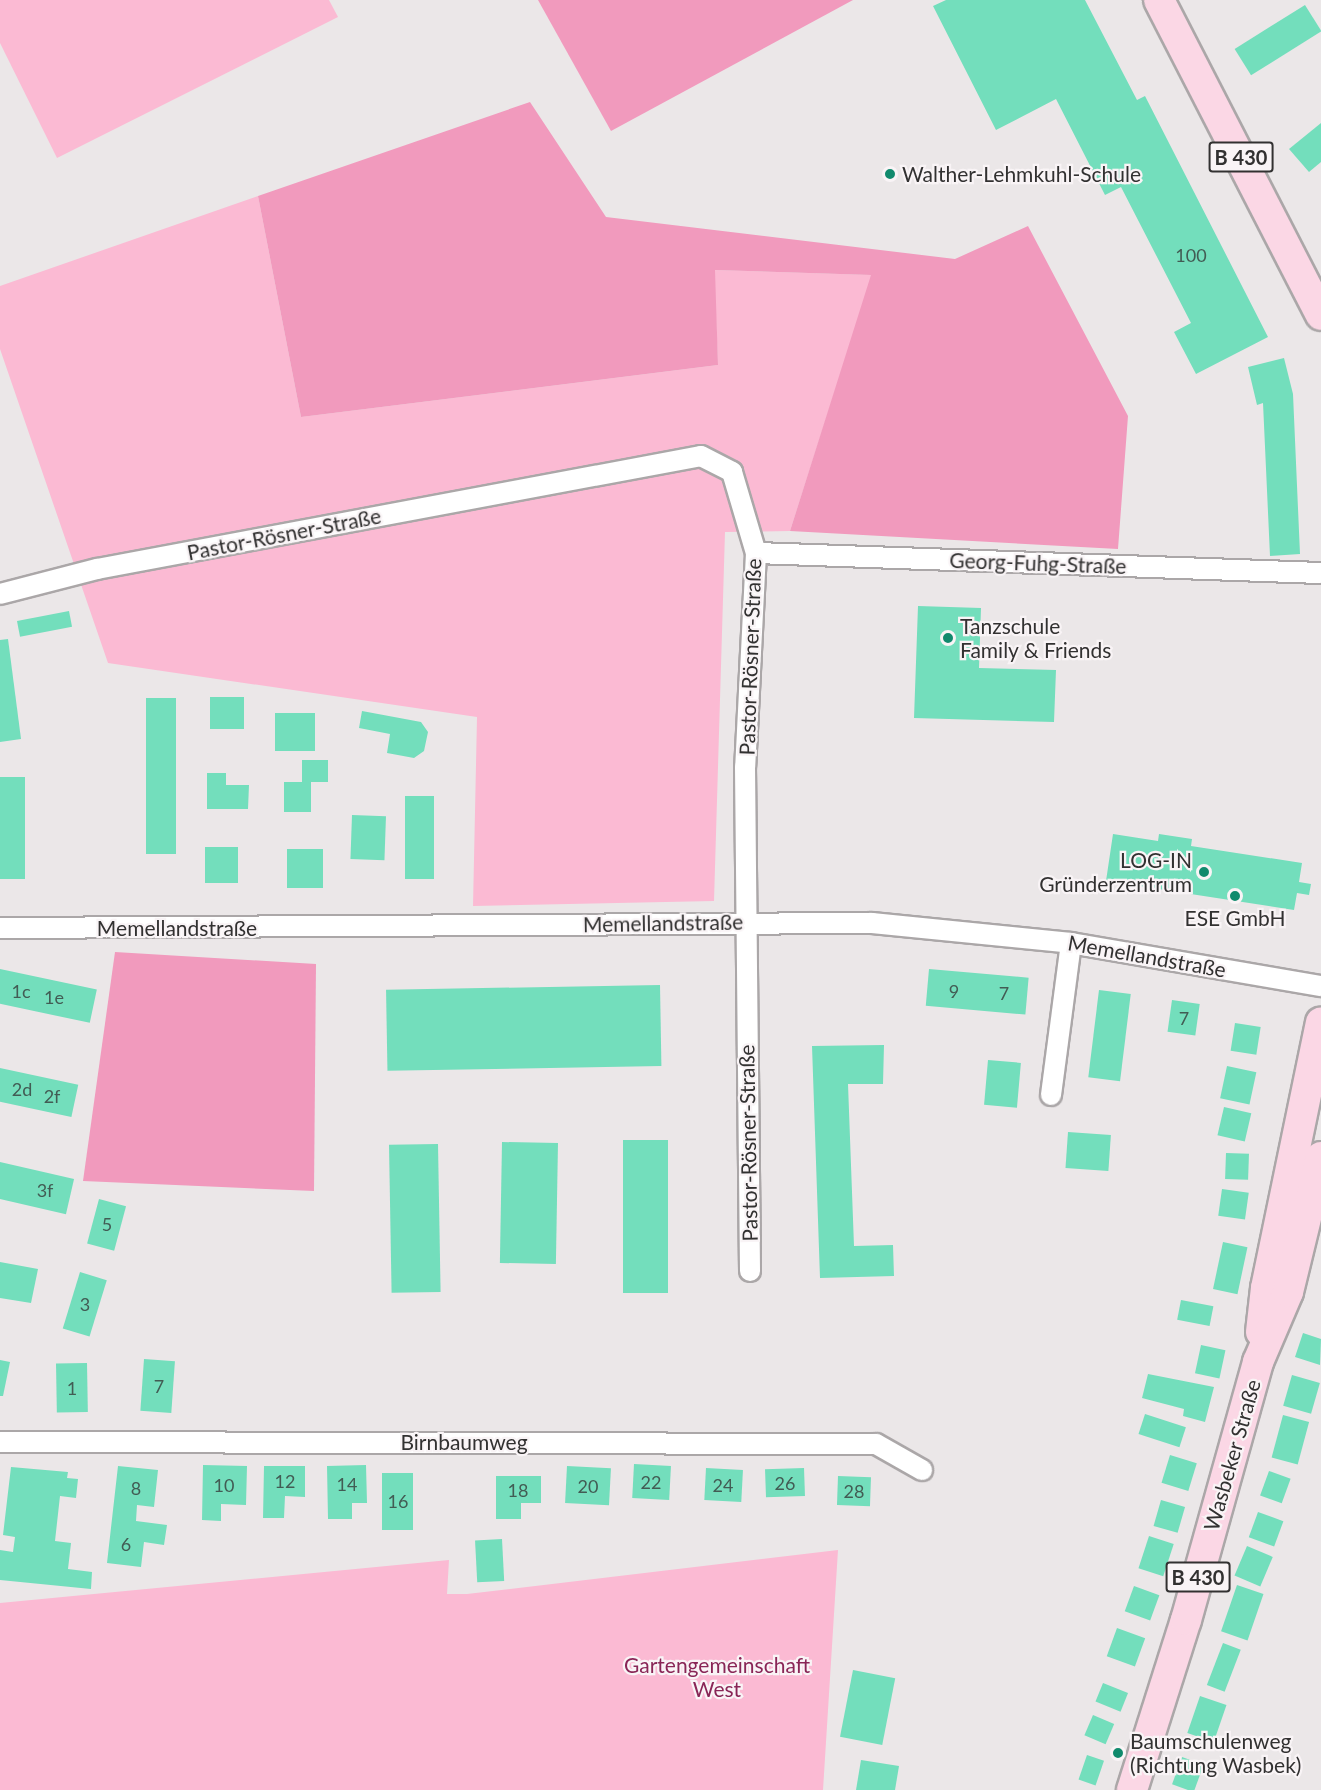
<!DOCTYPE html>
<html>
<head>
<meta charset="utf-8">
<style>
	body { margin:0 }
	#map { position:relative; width:1321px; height:1790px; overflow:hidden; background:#ebe7e8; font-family:Lato,sans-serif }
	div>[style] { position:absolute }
	.green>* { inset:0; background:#fbbad3 }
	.forest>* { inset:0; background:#f19abd }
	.building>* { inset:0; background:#73debc; transform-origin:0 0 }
	.roads { filter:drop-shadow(2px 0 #aba7a8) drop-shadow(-2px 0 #aba7a8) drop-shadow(0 2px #aba7a8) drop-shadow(0 -2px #aba7a8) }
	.minor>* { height:20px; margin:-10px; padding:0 10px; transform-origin:10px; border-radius:10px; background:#fff }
	.primary>* { height:30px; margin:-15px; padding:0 15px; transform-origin:15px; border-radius:15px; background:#fbd7e5 }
	.dots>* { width:16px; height:16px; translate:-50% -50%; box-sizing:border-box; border:3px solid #f9f4f6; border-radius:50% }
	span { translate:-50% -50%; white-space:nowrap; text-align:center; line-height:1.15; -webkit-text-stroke:4.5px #f9f4f6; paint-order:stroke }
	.number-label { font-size:18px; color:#425c54 }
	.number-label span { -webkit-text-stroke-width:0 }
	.shield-label span { padding:2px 4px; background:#f9f4f6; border:2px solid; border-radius:4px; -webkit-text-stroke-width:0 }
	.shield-label { font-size:20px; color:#323131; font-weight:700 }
	.poi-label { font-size:21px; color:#323131 }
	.left { translate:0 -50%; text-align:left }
	.right { translate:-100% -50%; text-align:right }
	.street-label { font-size:21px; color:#323131 }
	.park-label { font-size:21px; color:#892657 }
</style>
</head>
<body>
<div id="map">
	<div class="green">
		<i style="clip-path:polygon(0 0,329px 0,338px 17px,57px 158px,0 43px)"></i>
		<i style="clip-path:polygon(258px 196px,301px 417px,718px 365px,714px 270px,872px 275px,790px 531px,725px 532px,714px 901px,473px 906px,477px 717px,108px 663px,0 349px,0 286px)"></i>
		<i style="clip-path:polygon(838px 1550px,823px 1790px,0 1790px,0 1603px,449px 1560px,447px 1594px,467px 1594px)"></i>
	</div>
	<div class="forest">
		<i style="clip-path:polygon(538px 0,853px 0,611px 131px)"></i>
		<i style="clip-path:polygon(530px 102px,606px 217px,955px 259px,1028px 226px,1128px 416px,1118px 549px,790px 531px,871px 275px,715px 270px,718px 365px,301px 417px,258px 196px)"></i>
		<i style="clip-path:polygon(115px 952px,316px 964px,314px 1191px,83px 1181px)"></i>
	</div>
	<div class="building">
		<i style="clip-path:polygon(946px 0,1085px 0,1137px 100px,1145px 96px,1268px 337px,1196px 374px,1174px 332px,1191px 323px,1121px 187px,1105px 195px,1056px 99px,996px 130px,933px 6px)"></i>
		<i style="left:1305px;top:5px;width:31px;height:83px;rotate:58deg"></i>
		<i style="clip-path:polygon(1321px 123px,1321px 162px,1309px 172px,1289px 149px)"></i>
		<i style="clip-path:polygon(1284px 358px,1293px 394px,1300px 554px,1270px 556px,1263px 403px,1257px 405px,1248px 367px)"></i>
		<i style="clip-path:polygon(918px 606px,981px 608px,979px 668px,1056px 670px,1054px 722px,914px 718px)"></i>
		<i style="left:69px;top:611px;width:16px;height:53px;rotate:79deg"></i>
		<i style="clip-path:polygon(8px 639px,21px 739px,0 742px,0 640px)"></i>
		<i style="left:210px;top:697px;width:34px;height:32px"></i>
		<i style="left:146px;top:698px;width:30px;height:156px"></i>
		<i style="clip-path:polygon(362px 711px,421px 722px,428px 732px,424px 751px,414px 758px,387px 753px,390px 734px,359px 728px)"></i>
		<i style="left:275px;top:713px;width:40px;height:38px"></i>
		<i style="clip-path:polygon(302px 760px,328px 760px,328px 782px,311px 782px,311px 812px,284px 812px,284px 782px,302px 782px)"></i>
		<i style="clip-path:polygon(207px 773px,226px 773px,226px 785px,249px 785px,248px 809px,207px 809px)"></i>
		<i style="left:0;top:777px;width:25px;height:102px"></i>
		<i style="left:405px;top:796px;width:29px;height:83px"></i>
		<i style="left:352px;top:815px;width:34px;height:44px;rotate:2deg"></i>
		<i style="clip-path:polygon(1113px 834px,1158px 841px,1159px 834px,1192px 839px,1191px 846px,1302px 863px,1299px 882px,1311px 884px,1309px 895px,1297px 893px,1294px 910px,1106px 881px)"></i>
		<i style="left:205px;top:847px;width:33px;height:36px"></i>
		<i style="left:287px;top:849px;width:36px;height:39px"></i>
		<i style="left:0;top:969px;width:99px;height:34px;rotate:12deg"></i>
		<i style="left:929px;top:969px;width:100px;height:37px;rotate:5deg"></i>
		<i style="left:660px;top:985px;width:81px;height:274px;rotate:89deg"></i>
		<i style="left:1099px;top:990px;width:32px;height:88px;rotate:7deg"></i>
		<i style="left:1172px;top:1000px;width:28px;height:32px;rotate:8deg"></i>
		<i style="left:1235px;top:1023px;width:26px;height:28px;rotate:9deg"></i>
		<i style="clip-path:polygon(884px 1045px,883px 1084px,848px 1084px,854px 1246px,893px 1245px,894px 1276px,820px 1278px,812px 1046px)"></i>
		<i style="left:988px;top:1060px;width:33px;height:45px;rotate:5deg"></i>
		<i style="left:1227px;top:1066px;width:30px;height:33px;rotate:12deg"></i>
		<i style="left:0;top:1068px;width:80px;height:33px;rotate:12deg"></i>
		<i style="left:1224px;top:1107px;width:28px;height:29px;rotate:13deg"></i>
		<i style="left:1068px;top:1132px;width:43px;height:36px;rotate:4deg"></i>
		<i style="left:623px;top:1140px;width:45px;height:153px"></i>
		<i style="left:502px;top:1142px;width:56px;height:121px;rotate:1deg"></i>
		<i style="left:438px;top:1144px;width:148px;height:49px;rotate:89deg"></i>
		<i style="left:1226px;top:1153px;width:23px;height:26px;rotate:2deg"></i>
		<i style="left:0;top:1162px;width:76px;height:36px;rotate:13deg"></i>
		<i style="left:1222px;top:1189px;width:27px;height:27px;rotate:8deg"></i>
		<i style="left:99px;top:1199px;width:28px;height:46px;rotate:15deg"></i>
		<i style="left:1223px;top:1242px;width:25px;height:48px;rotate:12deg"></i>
		<i style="clip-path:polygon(0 1262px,38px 1269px,31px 1303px,0 1298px)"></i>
		<i style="left:80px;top:1272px;width:28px;height:59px;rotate:17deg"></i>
		<i style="left:1181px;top:1300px;width:33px;height:20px;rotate:11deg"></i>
		<i style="clip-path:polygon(1303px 1333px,1321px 1339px,1320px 1365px,1295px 1357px)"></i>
		<i style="left:1201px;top:1345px;width:25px;height:29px;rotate:12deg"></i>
		<i style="left:144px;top:1359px;width:31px;height:52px;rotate:4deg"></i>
		<i style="clip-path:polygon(0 1360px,10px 1362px,3px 1396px,0 1396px)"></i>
		<i style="left:87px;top:1363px;width:49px;height:31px;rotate:89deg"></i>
		<i style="clip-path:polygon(1148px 1374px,1214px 1387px,1205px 1422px,1183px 1416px,1184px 1409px,1142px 1398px)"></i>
		<i style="left:1292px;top:1375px;width:29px;height:32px;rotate:16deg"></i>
		<i style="left:1145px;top:1414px;width:43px;height:21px;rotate:18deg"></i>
		<i style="left:1283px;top:1415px;width:27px;height:44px;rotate:15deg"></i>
		<i style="left:1170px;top:1455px;width:28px;height:29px;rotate:17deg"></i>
		<i style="left:634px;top:1464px;width:37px;height:34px;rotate:3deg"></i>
		<i style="clip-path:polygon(203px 1465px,247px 1466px,246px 1505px,221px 1504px,221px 1521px,202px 1520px)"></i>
		<i style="clip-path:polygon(366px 1465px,367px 1503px,352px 1503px,352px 1519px,328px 1519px,327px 1466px)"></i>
		<i style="clip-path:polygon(118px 1466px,158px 1470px,154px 1507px,137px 1505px,136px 1521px,167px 1525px,164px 1545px,144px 1542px,141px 1567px,107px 1563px)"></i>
		<i style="clip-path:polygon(264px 1466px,305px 1466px,305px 1497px,285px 1496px,284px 1518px,263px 1518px)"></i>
		<i style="left:567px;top:1466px;width:44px;height:37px;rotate:3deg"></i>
		<i style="clip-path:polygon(11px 1467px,68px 1472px,67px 1478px,78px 1479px,76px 1498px,60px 1496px,55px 1541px,71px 1543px,68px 1569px,92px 1572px,91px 1589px,0 1580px,0 1550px,13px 1552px,15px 1537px,3px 1535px)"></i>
		<i style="left:706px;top:1468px;width:37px;height:32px;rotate:3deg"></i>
		<i style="left:804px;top:1468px;width:28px;height:39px;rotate:88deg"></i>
		<i style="left:1269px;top:1471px;width:23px;height:26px;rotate:20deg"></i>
		<i style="left:382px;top:1473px;width:31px;height:57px"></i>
		<i style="clip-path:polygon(496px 1476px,541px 1476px,541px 1503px,521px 1503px,521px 1519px,496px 1519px)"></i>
		<i style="left:838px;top:1476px;width:33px;height:29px;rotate:2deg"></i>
		<i style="left:1161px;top:1500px;width:25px;height:27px;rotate:16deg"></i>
		<i style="left:1258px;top:1512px;width:27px;height:27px;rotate:20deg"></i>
		<i style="left:1149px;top:1536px;width:26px;height:34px;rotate:18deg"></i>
		<i style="left:502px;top:1539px;width:42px;height:27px;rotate:87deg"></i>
		<i style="left:1247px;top:1546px;width:28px;height:32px;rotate:23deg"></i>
		<i style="left:1237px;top:1585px;width:28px;height:49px;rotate:19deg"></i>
		<i style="left:1134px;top:1586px;width:27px;height:27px;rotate:20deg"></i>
		<i style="left:1117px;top:1628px;width:30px;height:30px;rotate:20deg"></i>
		<i style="left:1223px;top:1643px;width:19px;height:45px;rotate:21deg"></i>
		<i style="left:853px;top:1670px;width:43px;height:68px;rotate:11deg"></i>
		<i style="left:1103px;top:1683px;width:27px;height:20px;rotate:22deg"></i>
		<i style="left:1200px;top:1696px;width:28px;height:39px;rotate:19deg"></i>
		<i style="left:1093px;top:1715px;width:23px;height:22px;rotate:23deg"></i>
		<i style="left:1087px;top:1755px;width:18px;height:26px;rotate:19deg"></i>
		<i style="left:1182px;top:1757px;width:23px;height:29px;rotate:20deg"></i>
		<i style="clip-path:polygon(861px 1760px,899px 1766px,895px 1790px,856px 1790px)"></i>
	</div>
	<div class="roads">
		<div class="minor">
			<i style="left:756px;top:553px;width:565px;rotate:2.03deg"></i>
			<i style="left:0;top:594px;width:100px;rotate:-14.5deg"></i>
			<i style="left:97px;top:569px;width:614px;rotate:-10.6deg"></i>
			<i style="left:701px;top:456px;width:35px;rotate:27deg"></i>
			<i style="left:732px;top:472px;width:84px;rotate:73.5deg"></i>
			<i style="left:756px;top:553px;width:214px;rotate:92.9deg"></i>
			<i style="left:745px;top:767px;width:504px;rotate:89.43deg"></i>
			<i style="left:0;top:928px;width:872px;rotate:-0.33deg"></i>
			<i style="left:872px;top:923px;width:200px;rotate:5.7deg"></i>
			<i style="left:1071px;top:943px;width:254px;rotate:9.8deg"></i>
			<i style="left:1051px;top:1095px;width:153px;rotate:-82.5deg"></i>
			<i style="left:0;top:1442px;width:876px;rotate:0.13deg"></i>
			<i style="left:876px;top:1444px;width:53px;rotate:29.5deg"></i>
		</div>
		<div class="primary">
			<i style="left:1159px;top:0;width:354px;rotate:62.8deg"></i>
			<i style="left:1261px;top:1332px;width:44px;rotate:-83.5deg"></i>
			<i style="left:1266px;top:1288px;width:271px;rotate:-78.3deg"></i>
			<i style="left:1132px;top:1790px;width:178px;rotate:-72.4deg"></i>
			<i style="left:1186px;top:1620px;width:268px;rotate:-74.4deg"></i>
			<i style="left:1258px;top:1362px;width:76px;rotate:-66.8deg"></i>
			<i style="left:1288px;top:1292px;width:139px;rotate:-76.3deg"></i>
		</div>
	</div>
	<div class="dots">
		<i style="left:890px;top:174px;background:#118a6d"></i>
		<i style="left:948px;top:638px;background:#118a6d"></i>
		<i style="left:1204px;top:872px;background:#118a6d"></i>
		<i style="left:1235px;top:896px;background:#118a6d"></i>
		<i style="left:1118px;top:1753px;background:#118a6d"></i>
	</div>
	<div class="number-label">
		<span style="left:1191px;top:255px">100</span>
		<span style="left:21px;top:991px">1c</span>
		<span style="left:954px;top:991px">9</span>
		<span style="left:1004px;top:993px">7</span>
		<span style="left:54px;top:997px">1e</span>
		<span style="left:1184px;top:1018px">7</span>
		<span style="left:22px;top:1089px">2d</span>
		<span style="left:52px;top:1096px">2f</span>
		<span style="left:45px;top:1190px">3f</span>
		<span style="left:107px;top:1224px">5</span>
		<span style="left:85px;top:1304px">3</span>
		<span style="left:159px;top:1386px">7</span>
		<span style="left:72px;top:1388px">1</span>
		<span style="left:285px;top:1481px">12</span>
		<span style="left:651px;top:1482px">22</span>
		<span style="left:785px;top:1483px">26</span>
		<span style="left:347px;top:1484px">14</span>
		<span style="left:224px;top:1485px">10</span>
		<span style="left:723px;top:1485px">24</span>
		<span style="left:588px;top:1486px">20</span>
		<span style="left:136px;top:1488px">8</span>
		<span style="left:518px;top:1490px">18</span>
		<span style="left:854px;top:1491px">28</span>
		<span style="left:398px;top:1501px">16</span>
		<span style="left:126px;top:1544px">6</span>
	</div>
	<div class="shield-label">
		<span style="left:1241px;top:157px">B 430</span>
		<span style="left:1198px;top:1577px">B 430</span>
	</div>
	<div class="poi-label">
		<span class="left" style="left:902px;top:174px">Walther-Lehmkuhl-Schule</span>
		<span class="left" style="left:960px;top:638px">Tanzschule<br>Family &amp; Friends</span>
		<span class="right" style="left:1192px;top:872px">LOG-IN<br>Gründerzentrum</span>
		<span style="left:1235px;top:918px">ESE GmbH</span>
		<span class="left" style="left:1130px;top:1753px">Baumschulenweg<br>(Richtung Wasbek)</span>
	</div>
	<div class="street-label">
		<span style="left:284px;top:534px;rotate:-11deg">Pastor-Rösner-Straße</span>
		<span style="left:1038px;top:563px;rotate:2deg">Georg-Fuhg-Straße</span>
		<span style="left:750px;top:657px;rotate:-88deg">Pastor-Rösner-Straße</span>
		<span style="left:663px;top:923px;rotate:-1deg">Memellandstraße</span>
		<span style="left:177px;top:928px">Memellandstraße</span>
		<span style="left:1147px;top:956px;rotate:10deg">Memellandstraße</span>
		<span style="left:748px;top:1143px;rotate:-91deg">Pastor-Rösner-Straße</span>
		<span style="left:464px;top:1442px">Birnbaumweg</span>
		<span style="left:1232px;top:1455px;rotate:-74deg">Wasbeker Straße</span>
	</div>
	<div class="park-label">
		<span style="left:717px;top:1677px">Gartengemeinschaft<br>West</span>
	</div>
</div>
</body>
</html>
